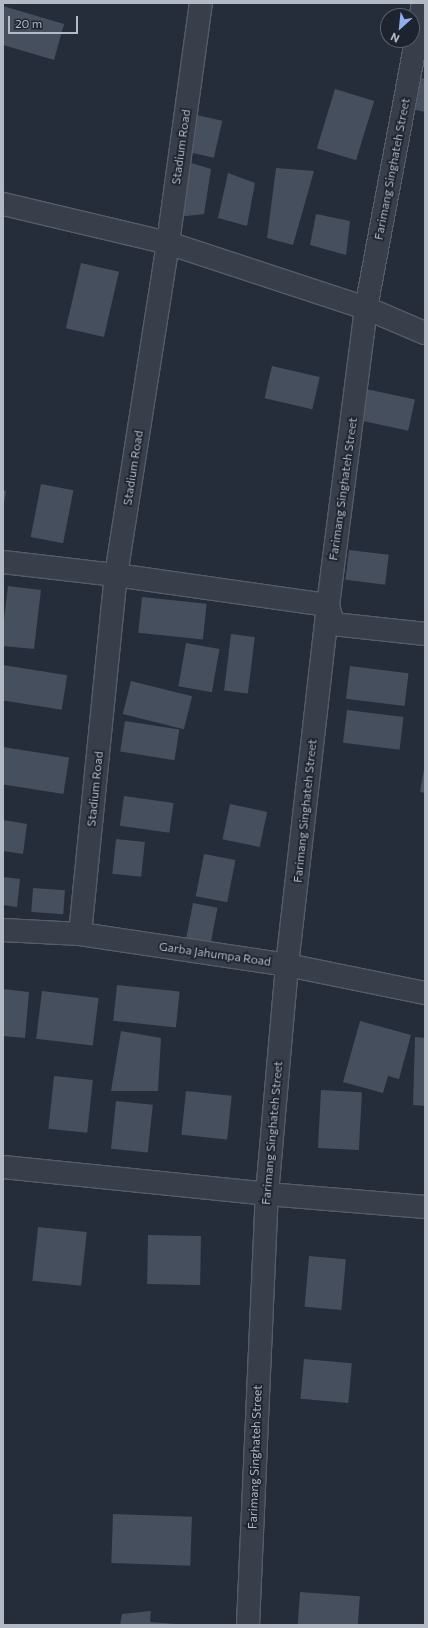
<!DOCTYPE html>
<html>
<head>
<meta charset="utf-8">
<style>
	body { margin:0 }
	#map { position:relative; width:428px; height:1628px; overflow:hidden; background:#252c3a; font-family:Commissioner,sans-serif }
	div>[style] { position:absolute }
	.building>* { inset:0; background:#464f5e; transform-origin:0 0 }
	.roads { filter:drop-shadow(1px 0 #575c68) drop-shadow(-1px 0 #575c68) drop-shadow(0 1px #575c68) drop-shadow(0 -1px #575c68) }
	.minor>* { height:22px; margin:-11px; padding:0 11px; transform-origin:11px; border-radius:11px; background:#383e4a }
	span { translate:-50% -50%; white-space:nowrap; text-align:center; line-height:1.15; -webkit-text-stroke:3.5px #1e242f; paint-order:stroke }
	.street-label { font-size:12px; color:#b4b9c6 }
	.frame { position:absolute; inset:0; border:4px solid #b4b9c6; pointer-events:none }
	.north { position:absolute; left:380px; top:8px; width:40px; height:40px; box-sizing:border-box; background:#1e242f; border:1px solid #5a606b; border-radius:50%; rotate:207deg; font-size:11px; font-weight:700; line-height:16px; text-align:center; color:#b4b9c6 }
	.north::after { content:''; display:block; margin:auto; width:14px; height:18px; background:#90adef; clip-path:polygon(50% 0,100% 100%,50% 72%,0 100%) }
	.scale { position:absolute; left:8px; top:16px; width:70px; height:18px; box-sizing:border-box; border:2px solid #b4b9c6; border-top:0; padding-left:5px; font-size:12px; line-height:14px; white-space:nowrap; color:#b4b9c6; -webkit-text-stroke:3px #1e242f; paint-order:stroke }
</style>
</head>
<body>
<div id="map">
	<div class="building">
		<i style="clip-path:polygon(3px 6px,64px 24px,54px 60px,3px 45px)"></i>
		<i style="clip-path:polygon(415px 76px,425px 79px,425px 112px,407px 108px)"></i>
		<i style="left:335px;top:89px;width:41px;height:62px;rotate:17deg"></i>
		<i style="left:197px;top:115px;width:26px;height:38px;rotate:13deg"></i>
		<i style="clip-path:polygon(188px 162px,211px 169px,204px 214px,178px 217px)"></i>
		<i style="clip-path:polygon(276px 168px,314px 171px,293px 245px,267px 238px)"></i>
		<i style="clip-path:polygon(228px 173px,255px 183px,247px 226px,218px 218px)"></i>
		<i style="clip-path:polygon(316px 214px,350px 221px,346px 255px,310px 245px)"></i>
		<i style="left:81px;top:263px;width:39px;height:67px;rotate:13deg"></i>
		<i style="left:272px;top:366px;width:49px;height:33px;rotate:13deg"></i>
		<i style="left:366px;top:389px;width:50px;height:32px;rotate:12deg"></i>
		<i style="left:41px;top:484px;width:33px;height:54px;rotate:11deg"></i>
		<i style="clip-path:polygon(3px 490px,6px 491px,4px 503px,3px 503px)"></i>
		<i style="left:349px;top:550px;width:40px;height:30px;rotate:7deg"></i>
		<i style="clip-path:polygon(8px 586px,41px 590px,34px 649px,3px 646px,3px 627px)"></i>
		<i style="left:142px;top:597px;width:65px;height:36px;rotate:6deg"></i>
		<i style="left:231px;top:634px;width:24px;height:57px;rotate:7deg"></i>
		<i style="left:186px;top:643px;width:34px;height:44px;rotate:10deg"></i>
		<i style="left:3px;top:665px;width:65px;height:35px;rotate:9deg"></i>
		<i style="left:350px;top:666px;width:59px;height:33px;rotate:7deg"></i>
		<i style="left:131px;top:681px;width:63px;height:34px;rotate:14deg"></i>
		<i style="left:347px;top:710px;width:57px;height:33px;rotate:7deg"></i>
		<i style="left:125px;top:721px;width:55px;height:31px;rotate:9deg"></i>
		<i style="left:3px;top:747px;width:67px;height:37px;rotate:9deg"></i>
		<i style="clip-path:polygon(424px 769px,425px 769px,425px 793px,420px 792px)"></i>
		<i style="left:124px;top:796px;width:50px;height:30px;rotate:8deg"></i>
		<i style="left:230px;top:804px;width:38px;height:36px;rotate:12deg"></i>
		<i style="clip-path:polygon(3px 820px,27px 824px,23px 854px,3px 851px)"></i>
		<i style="left:116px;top:839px;width:29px;height:35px;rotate:6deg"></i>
		<i style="left:204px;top:854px;width:32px;height:43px;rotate:11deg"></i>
		<i style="clip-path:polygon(3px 877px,20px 879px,17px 907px,3px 905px)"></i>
		<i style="left:33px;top:888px;width:32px;height:24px;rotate:4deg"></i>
		<i style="left:193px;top:903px;width:25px;height:43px;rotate:11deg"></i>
		<i style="left:117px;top:985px;width:63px;height:36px;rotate:6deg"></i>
		<i style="clip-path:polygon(3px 989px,29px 992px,25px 1038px,3px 1036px)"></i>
		<i style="left:42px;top:991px;width:57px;height:48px;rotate:7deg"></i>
		<i style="clip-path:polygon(360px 1021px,411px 1035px,399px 1079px,388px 1076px,383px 1093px,343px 1082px)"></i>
		<i style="clip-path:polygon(121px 1031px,161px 1038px,158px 1091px,111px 1091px)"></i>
		<i style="clip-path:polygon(415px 1037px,425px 1038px,425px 1106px,413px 1105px)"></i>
		<i style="left:54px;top:1076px;width:39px;height:53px;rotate:6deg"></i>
		<i style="left:321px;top:1090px;width:41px;height:58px;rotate:3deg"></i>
		<i style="left:186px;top:1091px;width:46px;height:44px;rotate:6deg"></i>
		<i style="left:116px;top:1101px;width:37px;height:48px;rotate:6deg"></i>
		<i style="left:38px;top:1227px;width:49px;height:54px;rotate:6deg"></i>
		<i style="left:148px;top:1235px;width:53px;height:49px;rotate:1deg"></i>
		<i style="left:309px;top:1256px;width:37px;height:51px;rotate:5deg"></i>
		<i style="left:304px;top:1359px;width:48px;height:40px;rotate:5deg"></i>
		<i style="left:113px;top:1514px;width:79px;height:49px;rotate:2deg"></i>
		<i style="left:300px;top:1592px;width:60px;height:33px;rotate:4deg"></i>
		<i style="clip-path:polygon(151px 1611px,150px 1622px,189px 1625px,120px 1625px,122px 1614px)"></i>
	</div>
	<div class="roads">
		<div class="minor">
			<i style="left:3px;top:204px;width:170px;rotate:13.3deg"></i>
			<i style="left:168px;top:243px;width:208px;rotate:18.2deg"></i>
			<i style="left:366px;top:308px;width:64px;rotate:23deg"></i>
			<i style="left:3px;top:562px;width:114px;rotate:6.6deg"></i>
			<i style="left:116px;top:575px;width:214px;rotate:8.1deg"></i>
			<i style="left:328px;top:605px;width:20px;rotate:75deg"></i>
			<i style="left:333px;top:624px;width:93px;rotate:6.2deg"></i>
			<i style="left:3px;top:930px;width:77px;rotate:3deg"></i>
			<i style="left:80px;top:934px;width:209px;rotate:8.5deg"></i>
			<i style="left:287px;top:965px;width:141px;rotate:11.5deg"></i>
			<i style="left:80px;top:934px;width:361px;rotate:-84.3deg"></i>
			<i style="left:116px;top:575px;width:336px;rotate:-81.1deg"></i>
			<i style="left:168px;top:243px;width:242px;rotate:-82.2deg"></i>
			<i style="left:3px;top:1167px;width:265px;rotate:5.8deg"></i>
			<i style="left:267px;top:1194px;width:159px;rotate:4.7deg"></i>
			<i style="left:248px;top:1625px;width:431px;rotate:-87.5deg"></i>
			<i style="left:267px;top:1194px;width:230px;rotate:-85deg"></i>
			<i style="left:287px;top:965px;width:362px;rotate:-83.5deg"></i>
			<i style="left:328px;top:605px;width:299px;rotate:-82.7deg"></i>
			<i style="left:366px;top:308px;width:310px;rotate:-79.4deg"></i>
		</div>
	</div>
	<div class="street-label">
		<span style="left:181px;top:147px;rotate:-82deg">Stadium Road</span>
		<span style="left:392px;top:169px;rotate:-79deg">Farimang Singhateh Street</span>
		<span style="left:133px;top:468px;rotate:-81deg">Stadium Road</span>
		<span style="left:343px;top:489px;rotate:-82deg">Farimang Singhateh Street</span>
		<span style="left:95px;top:789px;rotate:-84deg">Stadium Road</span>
		<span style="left:305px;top:811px;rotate:-84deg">Farimang Singhateh Street</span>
		<span style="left:215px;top:954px;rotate:8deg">Garba Jahumpa Road</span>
		<span style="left:272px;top:1133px;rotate:-85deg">Farimang Singhateh Street</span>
		<span style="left:255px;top:1457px;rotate:-88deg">Farimang Singhateh Street</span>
	</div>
	<div class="frame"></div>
	<div class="north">N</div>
	<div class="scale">20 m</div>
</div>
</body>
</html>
